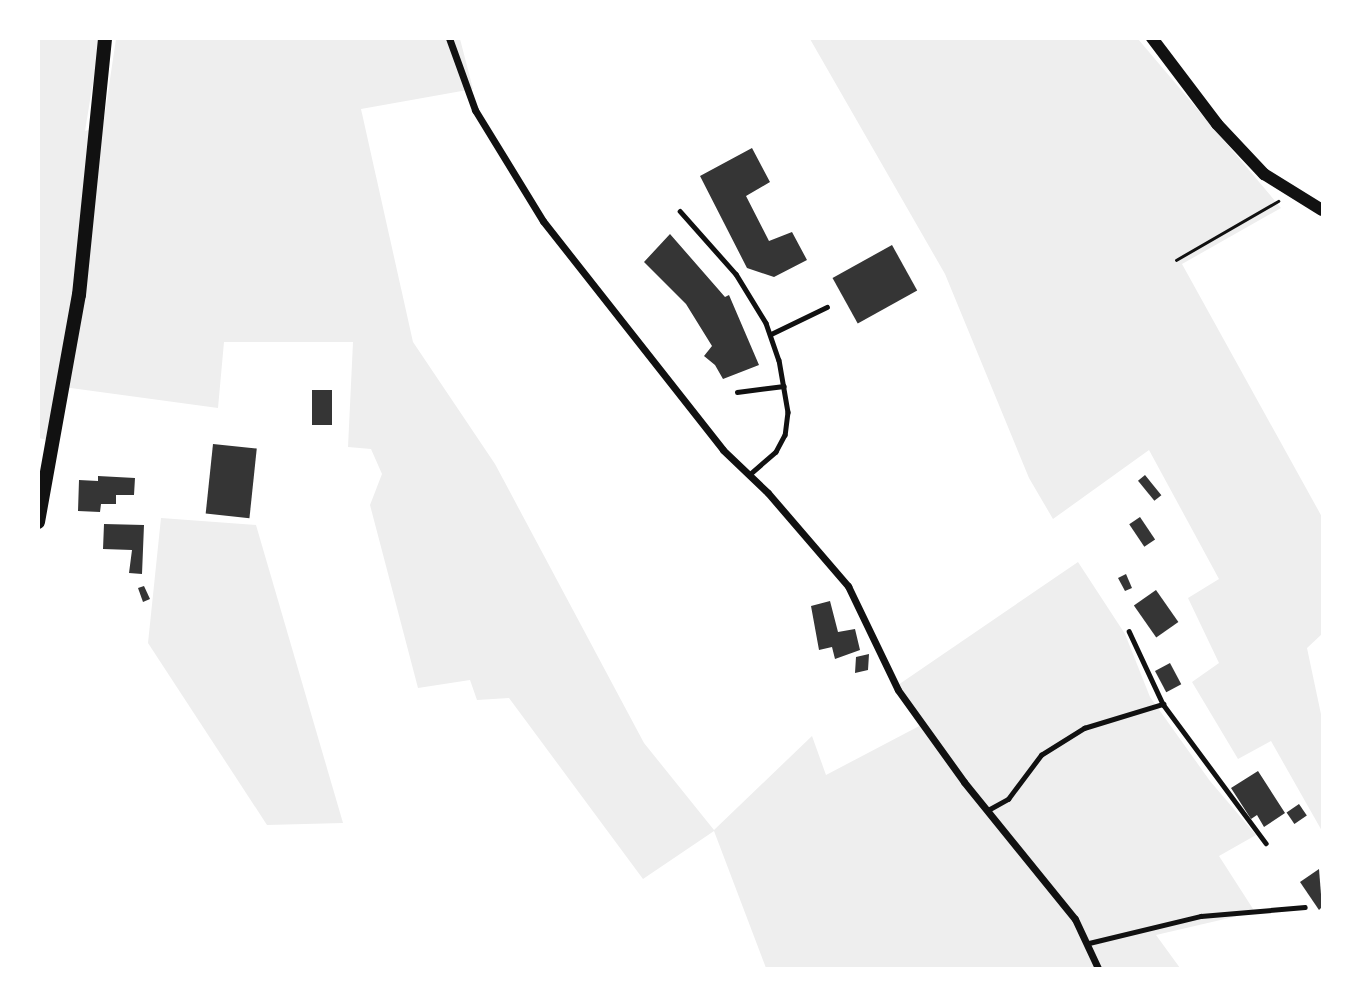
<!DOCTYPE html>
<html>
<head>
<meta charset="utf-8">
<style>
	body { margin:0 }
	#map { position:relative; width:1361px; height:1007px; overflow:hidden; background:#fff; font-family:Overpass,sans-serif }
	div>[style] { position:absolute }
	.green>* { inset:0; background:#eee }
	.building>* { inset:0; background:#353535; transform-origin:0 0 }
	.path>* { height:2.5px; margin:-1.25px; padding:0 1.25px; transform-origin:1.25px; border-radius:1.25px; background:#111 }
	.service>* { height:4.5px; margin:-2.25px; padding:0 2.25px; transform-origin:2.25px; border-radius:2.25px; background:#111 }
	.minor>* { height:7px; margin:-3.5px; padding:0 3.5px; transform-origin:3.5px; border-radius:3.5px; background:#111 }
	.tertiary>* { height:12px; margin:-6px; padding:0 6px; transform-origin:6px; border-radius:6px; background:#111 }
	.secondary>* { height:14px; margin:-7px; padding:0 7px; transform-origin:7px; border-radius:7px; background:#111 }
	span { translate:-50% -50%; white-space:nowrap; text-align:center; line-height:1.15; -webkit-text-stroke:5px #fff; paint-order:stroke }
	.frame { position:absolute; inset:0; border:40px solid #fff; pointer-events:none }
</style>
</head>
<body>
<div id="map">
	<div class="green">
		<i style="clip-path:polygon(38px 39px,100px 39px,85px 131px,103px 126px,116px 39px,460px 39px,473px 89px,361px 109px,413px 342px,495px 464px,644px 743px,714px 830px,812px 736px,826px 775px,925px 723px,898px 685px,1078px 562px,1125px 634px,1150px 697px,1210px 781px,1256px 835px,1219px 856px,1255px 912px,1156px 935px,1180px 968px,766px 968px,714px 831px,643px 879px,509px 698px,477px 700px,470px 680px,418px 688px,370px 505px,382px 474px,371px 449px,348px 447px,353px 342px,224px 342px,218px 408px,56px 386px,47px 440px,39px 438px)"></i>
		<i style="clip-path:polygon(810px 39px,1138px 39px,1281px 208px,1182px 264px,1322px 517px,1322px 634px,1307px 648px,1322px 719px,1322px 831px,1271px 741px,1238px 759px,1192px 682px,1219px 663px,1188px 598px,1219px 579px,1149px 450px,1053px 519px,1029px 478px,945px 274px)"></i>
		<i style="clip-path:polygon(161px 518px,256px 525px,343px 823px,267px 825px,148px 643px)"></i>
	</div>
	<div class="building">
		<i style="clip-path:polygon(752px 148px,770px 182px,746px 196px,769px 241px,792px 232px,807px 260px,774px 277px,747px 268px,700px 176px)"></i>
		<i style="clip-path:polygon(670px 234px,725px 297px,729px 295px,759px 365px,723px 379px,715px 365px,704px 356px,712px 346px,686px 304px,644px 262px)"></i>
		<i style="left:892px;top:245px;width:52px;height:68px;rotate:61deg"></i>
		<i style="left:312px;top:390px;width:20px;height:35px"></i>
		<i style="left:213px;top:444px;width:44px;height:70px;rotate:6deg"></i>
		<i style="left:1145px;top:475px;width:26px;height:9px;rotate:51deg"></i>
		<i style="clip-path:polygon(98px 476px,135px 478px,134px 495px,116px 495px,116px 504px,101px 504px,100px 512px,78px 511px,79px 480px,98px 481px)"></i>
		<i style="left:1140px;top:517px;width:27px;height:13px;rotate:56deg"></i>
		<i style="clip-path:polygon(104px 524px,144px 525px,142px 574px,129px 573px,132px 550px,103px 549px)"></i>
		<i style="clip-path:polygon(1126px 574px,1132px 588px,1125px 591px,1118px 578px)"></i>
		<i style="clip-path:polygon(144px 586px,150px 599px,143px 602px,138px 588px)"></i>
		<i style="left:1156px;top:590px;width:39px;height:27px;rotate:55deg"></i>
		<i style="clip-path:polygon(830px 601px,838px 632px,855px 629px,860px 650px,835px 659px,832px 647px,819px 650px,811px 606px)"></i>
		<i style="clip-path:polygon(869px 654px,868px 670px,855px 673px,856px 657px)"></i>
		<i style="left:1170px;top:663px;width:24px;height:17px;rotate:62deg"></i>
		<i style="clip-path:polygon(1258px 771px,1285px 813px,1264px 827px,1257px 815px,1251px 819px,1231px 788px)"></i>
		<i style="left:1299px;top:804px;width:14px;height:15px;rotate:56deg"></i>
		<i style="clip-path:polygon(1319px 869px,1322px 907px,1319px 910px,1300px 882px)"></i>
	</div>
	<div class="path">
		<i style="left:1176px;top:260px;width:118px;rotate:-30deg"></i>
	</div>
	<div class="service">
		<i style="left:680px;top:211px;width:84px;rotate:48.4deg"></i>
		<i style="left:736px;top:274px;width:57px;rotate:58.5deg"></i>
		<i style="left:766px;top:323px;width:39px;rotate:71deg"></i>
		<i style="left:779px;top:360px;width:53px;rotate:80.2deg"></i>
		<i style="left:788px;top:412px;width:23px;rotate:97deg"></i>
		<i style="left:785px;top:435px;width:19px;rotate:118deg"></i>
		<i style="left:776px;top:452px;width:35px;rotate:139deg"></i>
		<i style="left:771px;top:334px;width:62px;rotate:-25.7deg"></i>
		<i style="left:737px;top:392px;width:47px;rotate:-7.3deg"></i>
		<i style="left:1129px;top:631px;width:81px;rotate:65deg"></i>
		<i style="left:988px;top:810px;width:23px;rotate:-29deg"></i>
		<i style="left:1008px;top:799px;width:55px;rotate:-53.1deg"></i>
		<i style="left:1041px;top:755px;width:51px;rotate:-32.1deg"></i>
		<i style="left:1084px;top:728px;width:83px;rotate:-16.9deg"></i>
		<i style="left:1163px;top:704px;width:173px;rotate:53.5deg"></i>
		<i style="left:1089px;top:943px;width:115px;rotate:-13.6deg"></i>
		<i style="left:1201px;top:916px;width:104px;rotate:-4.9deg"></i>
	</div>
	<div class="minor">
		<i style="left:449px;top:38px;width:77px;rotate:70.1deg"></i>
		<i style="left:475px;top:110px;width:130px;rotate:58.5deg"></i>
		<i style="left:543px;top:221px;width:291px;rotate:51.8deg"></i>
		<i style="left:723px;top:450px;width:62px;rotate:43.7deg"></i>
		<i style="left:768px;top:493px;width:123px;rotate:49.3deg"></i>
		<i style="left:848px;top:586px;width:115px;rotate:64.3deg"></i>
		<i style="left:898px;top:690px;width:113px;rotate:54.3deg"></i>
		<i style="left:964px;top:782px;width:176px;rotate:51deg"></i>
		<i style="left:1075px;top:919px;width:54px;rotate:64.9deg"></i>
	</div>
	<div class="tertiary">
		<i style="left:1152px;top:38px;width:108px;rotate:52.9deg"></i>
		<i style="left:1217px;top:124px;width:69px;rotate:46.8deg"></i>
		<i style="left:1264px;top:174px;width:68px;rotate:31.8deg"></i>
	</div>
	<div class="secondary">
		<i style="left:38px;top:522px;width:231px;rotate:-79.8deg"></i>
		<i style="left:79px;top:295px;width:258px;rotate:-84.2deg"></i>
	</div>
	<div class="frame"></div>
</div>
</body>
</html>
